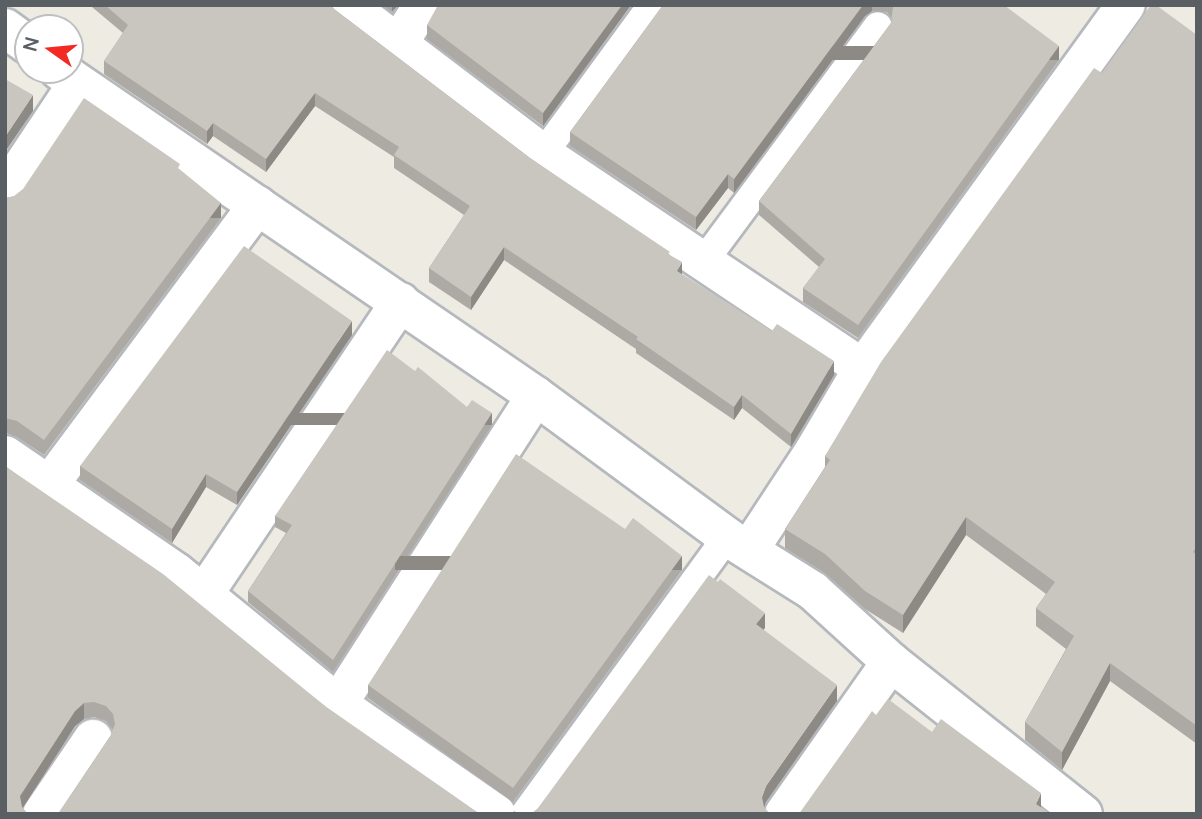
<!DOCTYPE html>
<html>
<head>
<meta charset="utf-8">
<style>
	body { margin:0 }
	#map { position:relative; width:1202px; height:819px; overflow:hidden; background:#eeebe2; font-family:Manrope,sans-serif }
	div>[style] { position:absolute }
	.roads { filter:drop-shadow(2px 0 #b5b9bd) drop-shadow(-2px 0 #b5b9bd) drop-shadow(0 2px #b5b9bd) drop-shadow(0 -2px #b5b9bd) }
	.service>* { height:28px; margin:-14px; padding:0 14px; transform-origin:14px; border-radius:14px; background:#fff }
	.minor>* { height:38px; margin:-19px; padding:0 19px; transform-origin:19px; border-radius:19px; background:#fff }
	.wall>* { inset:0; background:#ada9a4 }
	.shaded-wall>* { inset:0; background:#8d8a86; transform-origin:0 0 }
	.building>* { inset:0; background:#c9c5bf }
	span { translate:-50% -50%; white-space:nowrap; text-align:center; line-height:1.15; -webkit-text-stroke:7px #fff; paint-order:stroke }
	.frame { position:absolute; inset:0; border:7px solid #5a5f64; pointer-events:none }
	.north { position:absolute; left:14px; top:14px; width:70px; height:70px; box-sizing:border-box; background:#fff; border:2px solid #bdbfc1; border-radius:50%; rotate:285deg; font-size:19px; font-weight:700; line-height:28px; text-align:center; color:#5a5f64 }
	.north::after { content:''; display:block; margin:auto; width:24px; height:32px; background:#f32923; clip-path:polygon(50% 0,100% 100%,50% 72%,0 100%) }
</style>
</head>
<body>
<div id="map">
	<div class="roads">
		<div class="service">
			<i style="left:543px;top:154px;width:185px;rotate:-53.8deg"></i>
			<i style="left:704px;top:261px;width:292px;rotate:-53.5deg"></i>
			<i style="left:525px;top:814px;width:343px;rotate:-53.9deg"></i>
		</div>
		<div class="minor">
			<i style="left:347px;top:5px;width:246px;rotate:37.2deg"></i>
			<i style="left:543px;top:154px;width:385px;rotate:33.8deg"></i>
			<i style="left:5px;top:28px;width:29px;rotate:36deg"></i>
			<i style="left:398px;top:44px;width:46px;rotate:-57.3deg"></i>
			<i style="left:59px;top:70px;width:578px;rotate:34.35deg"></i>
			<i style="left:536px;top:396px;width:237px;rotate:36.4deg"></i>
			<i style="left:727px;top:537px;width:102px;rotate:32.1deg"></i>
			<i style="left:813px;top:591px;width:105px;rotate:42.3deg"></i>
			<i style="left:891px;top:662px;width:245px;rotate:38.4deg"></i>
			<i style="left:5px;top:192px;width:130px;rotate:-56.3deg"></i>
			<i style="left:5px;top:455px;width:207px;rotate:34.4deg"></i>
			<i style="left:176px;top:572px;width:209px;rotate:39.2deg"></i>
			<i style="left:338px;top:704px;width:193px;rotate:34.8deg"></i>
			<i style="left:49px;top:485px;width:349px;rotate:-53.3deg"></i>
			<i style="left:749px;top:550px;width:118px;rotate:-56.7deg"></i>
			<i style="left:814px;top:451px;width:96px;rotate:-59.4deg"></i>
			<i style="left:863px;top:368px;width:448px;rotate:-54.1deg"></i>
			<i style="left:204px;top:594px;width:352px;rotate:-56.1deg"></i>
			<i style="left:338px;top:704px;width:366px;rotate:-57.3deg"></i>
			<i style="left:42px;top:814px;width:91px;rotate:-55.8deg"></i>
			<i style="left:784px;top:814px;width:186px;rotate:-54.9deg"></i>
		</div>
	</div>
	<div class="wall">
		<i style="clip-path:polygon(92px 5px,331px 5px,334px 9px,530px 158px,670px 255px,682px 275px,834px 375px,791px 447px,742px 408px,734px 420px,636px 353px,636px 349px,504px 260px,471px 310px,429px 282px,429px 268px,464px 215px,394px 168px,394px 157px,315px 106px,266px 172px,213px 136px,207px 144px,104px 74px,104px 61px,123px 33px,92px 7px)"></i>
		<i style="clip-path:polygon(382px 5px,398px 5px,392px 12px)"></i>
		<i style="clip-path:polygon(631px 5px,543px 126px,427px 39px,427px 25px)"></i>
		<i style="clip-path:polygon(663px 5px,1004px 5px,1059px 60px,858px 338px,803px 302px,803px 288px,819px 267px,759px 215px,759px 201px,891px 23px,892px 18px,887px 12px,872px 11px,865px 16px,734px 193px,728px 188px,696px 230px,570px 146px,570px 132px)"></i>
		<i style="clip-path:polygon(1197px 35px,1197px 744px,1110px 681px,1062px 770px,1025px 740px,1025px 722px,1066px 649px,1036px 626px,1036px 608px,1046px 594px,966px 535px,903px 633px,865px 609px,825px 573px,785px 548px,785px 529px,825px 467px,825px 456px,1102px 73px)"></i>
		<i style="clip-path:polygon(180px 170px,221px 218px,44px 455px,17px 437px,6px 433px,5px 198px)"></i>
		<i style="clip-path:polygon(352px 335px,237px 505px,206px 487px,172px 543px,80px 480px,80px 466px)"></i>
		<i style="clip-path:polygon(415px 371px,492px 425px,333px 672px,248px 602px,248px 591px,286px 533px,275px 527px,275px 516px)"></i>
		<i style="clip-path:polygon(5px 466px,325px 706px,60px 811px,111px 735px,113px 730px,106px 721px,94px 717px,84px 719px,75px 726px,23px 808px,5px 814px)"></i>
		<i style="clip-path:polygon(625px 529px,682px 570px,513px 802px,368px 698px,368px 685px)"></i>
	</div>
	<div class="shaded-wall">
		<i style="clip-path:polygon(392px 5px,398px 5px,392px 12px)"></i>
		<i style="clip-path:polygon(622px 5px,631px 5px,543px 126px,543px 113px)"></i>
		<i style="clip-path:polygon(863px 5px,872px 5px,872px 11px,865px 16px,734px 193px,734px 179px)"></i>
		<i style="left:1059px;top:46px;width:14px;height:344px;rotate:90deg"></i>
		<i style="clip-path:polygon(315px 93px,315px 106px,266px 172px,266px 159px)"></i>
		<i style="clip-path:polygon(33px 95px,33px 111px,5px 152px,5px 137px)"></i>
		<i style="clip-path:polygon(213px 123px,213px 136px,207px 144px,207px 131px)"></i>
		<i style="clip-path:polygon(728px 174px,728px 188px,696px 230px,696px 217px)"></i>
		<i style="left:221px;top:203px;width:15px;height:296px;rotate:90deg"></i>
		<i style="clip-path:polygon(504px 247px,504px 260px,471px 310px,471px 297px)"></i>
		<i style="clip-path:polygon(682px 262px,682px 276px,677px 271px)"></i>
		<i style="clip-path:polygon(352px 321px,352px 335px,237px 505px,237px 492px)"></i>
		<i style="clip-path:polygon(834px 361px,834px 375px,791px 447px,791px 434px)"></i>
		<i style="clip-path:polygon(742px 395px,742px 408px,734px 420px,734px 407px)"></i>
		<i style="left:492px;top:413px;width:12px;height:294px;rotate:90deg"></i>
		<i style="clip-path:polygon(206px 474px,206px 487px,172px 543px,172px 529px)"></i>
		<i style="clip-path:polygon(966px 517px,966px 535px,903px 633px,903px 615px)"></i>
		<i style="left:682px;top:556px;width:14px;height:287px;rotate:90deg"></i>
		<i style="clip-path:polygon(765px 613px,765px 628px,756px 640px,756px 624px)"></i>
		<i style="clip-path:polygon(1110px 663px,1110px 681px,1062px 770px,1062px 752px)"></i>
		<i style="clip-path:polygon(837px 685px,837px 701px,766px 802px,762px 813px,762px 797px,766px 786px)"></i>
		<i style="clip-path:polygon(84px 703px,84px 719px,75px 726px,20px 812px,20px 796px,75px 711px)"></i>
		<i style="clip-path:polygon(1041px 793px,1041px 809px,1036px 804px)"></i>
	</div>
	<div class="building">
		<i style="clip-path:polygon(105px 5px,331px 5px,334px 9px,530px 158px,670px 252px,668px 254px,682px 262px,677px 271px,772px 331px,777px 324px,834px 361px,791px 434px,742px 395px,734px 407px,636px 339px,638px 337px,504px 247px,471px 297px,429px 268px,470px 206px,394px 155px,399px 147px,315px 93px,266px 159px,213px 123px,207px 131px,104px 61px,128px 25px)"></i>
		<i style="clip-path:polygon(438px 5px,622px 5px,543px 113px,427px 25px)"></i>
		<i style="clip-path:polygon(663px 5px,863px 5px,734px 179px,728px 174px,696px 217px,570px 132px)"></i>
		<i style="clip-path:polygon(892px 5px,1004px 5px,1059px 46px,858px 325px,803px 288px,825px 259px,759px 201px,891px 23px,893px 7px)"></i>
		<i style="clip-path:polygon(1151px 5px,1156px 5px,1197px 35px,1197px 546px,1193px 552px,1197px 555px,1197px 726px,1110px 663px,1062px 752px,1025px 722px,1074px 636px,1036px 608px,1055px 582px,966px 517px,903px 615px,865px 591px,825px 554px,785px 529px,830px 460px,825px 456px,881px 362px,1094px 68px,1102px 73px)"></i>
		<i style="clip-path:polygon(5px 79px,33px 95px,5px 137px)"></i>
		<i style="clip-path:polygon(84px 98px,180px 164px,178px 168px,221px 203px,44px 440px,17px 421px,5px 418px,5px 198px,14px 196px,23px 189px)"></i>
		<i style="clip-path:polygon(244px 246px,352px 321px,237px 492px,206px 474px,172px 529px,80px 466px)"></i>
		<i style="clip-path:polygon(387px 350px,415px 371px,418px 367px,467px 407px,472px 400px,492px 413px,333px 660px,248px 591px,292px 525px,275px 516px)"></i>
		<i style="clip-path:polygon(516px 454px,625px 529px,633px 518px,682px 556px,513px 788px,368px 685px)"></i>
		<i style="clip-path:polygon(5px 466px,163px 574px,325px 706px,480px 814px,56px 814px,60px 811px,111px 735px,115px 724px,113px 714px,106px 706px,94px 702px,84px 703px,75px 711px,20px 796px,22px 807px,28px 814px,5px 814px)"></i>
		<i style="clip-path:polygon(709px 575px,718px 582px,720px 579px,765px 613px,756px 624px,837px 685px,766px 786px,762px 797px,764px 807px,770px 814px,531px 814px,538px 808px)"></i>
		<i style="clip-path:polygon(888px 699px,932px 732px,941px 719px,1041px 793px,1036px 804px,1051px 814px,799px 814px,801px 811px,872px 711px,876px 715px)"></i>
		<i style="clip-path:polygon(514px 811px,521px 814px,510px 814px)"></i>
	</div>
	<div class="frame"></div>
	<div class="north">N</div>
</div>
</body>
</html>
